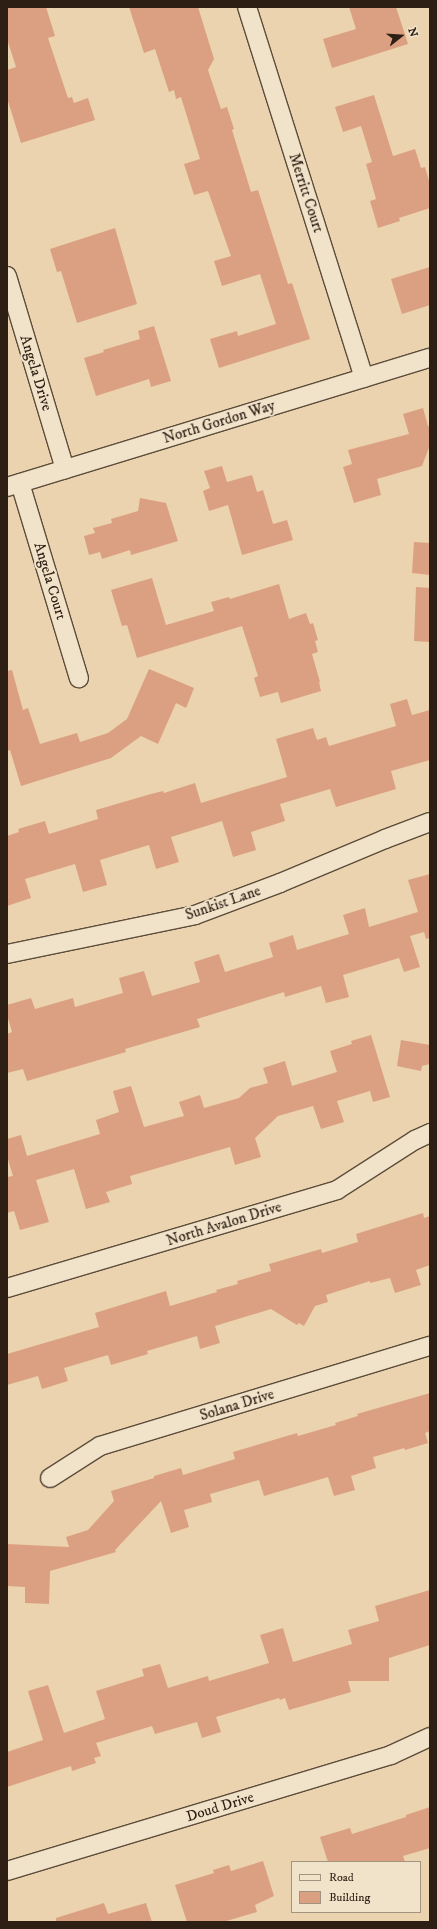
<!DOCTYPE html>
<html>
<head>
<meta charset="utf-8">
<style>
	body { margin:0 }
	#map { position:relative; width:437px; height:1929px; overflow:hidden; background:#ead3ae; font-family:"IM FELL DW Pica",serif }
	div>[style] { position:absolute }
	.building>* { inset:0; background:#dba082 }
	.roads { filter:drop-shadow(1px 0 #5c4c3a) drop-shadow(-1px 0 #5c4c3a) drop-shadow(0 1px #5c4c3a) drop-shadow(0 -1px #5c4c3a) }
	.minor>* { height:18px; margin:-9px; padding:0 9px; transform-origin:9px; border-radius:9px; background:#f1e2ca }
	span { translate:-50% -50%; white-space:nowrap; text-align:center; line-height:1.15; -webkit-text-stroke:4px #f1e2ca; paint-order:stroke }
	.street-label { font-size:15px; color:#2d1f13 }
	.frame { position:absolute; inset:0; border:8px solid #2d1f13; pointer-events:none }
	.legend { position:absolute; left:291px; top:1861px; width:130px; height:52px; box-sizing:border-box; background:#f1e2ca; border:1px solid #a39481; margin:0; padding:5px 7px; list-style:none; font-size:12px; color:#2d1f13 }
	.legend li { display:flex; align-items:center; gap:8px; height:20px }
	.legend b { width:20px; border:1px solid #a39481 }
	.north { position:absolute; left:381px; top:16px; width:40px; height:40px; -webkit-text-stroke:3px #f1e2ca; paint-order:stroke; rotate:73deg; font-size:11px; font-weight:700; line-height:16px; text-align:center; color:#2d1f13 }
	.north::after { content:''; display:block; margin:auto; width:14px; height:18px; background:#2d1f13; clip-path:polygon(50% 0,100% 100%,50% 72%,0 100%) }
</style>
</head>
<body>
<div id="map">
	<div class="building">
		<i style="clip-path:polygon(7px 7px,46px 7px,55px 36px,48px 38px,68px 98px,72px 97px,74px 103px,88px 98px,95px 120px,21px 143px,7px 98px,7px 70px,16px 67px,7px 39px)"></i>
		<i style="clip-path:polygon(129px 7px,198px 7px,214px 59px,208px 70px,221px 109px,227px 107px,234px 129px,232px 130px,251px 192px,258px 190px,288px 284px,292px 283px,310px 339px,219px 368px,210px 339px,237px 331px,238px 336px,276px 324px,260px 274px,222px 286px,214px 261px,231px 256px,208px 191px,194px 195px,184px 164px,200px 159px,181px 97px,176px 99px,174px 90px,169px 92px,155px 49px,144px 53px)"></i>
		<i style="clip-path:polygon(349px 7px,396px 7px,408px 44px,332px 68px,323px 39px,356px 29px)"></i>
		<i style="clip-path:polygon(374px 95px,393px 156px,415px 149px,421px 168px,425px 167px,430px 184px,430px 208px,399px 218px,400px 221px,378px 228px,370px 201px,376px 199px,366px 164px,372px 162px,361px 126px,343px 132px,335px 107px)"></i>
		<i style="clip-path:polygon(115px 228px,137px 304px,77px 323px,61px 271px,57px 272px,50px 249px)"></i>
		<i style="clip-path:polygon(430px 267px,430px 305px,402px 314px,391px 279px)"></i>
		<i style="clip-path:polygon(154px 326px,171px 381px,151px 387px,149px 379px,96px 396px,84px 358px,104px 352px,103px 350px,140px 339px,138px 331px)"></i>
		<i style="clip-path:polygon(423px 408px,428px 426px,430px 427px,430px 445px,422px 466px,377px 479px,381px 495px,354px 503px,343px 467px,352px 464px,348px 450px,409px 434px,403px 414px)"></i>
		<i style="clip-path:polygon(222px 466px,227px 482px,252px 475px,257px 492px,263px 490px,273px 524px,287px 520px,293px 540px,242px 555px,228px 505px,209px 511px,203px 491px,210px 488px,204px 471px)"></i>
		<i style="clip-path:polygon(140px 498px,166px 503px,178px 541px,131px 555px,130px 550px,102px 559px,100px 552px,89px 555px,84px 536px,95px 533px,93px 528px,112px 523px,111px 519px,138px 511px)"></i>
		<i style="clip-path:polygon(414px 542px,430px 543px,430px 575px,412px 573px)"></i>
		<i style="clip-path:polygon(152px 578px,166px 625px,214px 611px,211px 602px,229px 597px,230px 599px,279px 584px,289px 619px,306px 613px,310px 624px,313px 623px,318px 640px,315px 641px,318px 652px,312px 654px,320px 682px,319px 682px,321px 691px,281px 703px,278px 692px,260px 697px,254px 678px,258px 676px,242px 626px,137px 658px,127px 625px,122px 626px,111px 590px)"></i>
		<i style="clip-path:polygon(416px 587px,430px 588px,430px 642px,414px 641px)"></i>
		<i style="clip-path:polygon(149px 669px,194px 688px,186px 708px,176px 703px,158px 744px,141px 736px,111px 758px,21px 786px,10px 750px,7px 751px,7px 671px,12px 670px,23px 710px,28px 708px,40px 744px,77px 733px,80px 742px,108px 733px,127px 719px)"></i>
		<i style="clip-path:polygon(407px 699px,412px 715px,430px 710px,430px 760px,391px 771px,396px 789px,336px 807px,330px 789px,280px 804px,285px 821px,251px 832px,256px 850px,233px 857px,222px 821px,171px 837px,179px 862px,156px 869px,149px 845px,100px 860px,107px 885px,83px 892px,75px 864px,25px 879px,31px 898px,7px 906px,7px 836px,19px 832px,18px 829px,45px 821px,49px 834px,98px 819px,96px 810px,151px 794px,163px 791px,164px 793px,195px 783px,201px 803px,287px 777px,276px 739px,313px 728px,317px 740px,326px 737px,329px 746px,396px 726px,390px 704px)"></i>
		<i style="clip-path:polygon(430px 874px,430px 938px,426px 939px,424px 932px,410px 936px,420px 967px,404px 972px,399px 958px,343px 975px,349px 997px,326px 1003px,321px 986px,285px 997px,284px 992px,197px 1019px,200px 1027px,125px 1049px,126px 1052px,27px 1081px,23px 1069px,7px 1073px,7px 1034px,12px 1032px,7px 1015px,7px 1005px,31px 998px,35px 1009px,73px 998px,75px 1007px,123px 993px,119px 978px,144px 971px,152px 996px,200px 982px,194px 962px,219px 954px,225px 972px,273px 957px,269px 943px,293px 935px,297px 950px,349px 934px,343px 915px,365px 908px,369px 927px,418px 912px,408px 880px)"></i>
		<i style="clip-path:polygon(371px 1035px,390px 1097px,373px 1102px,370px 1091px,337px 1101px,344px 1122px,321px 1129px,313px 1106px,278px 1116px,255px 1138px,261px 1157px,235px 1165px,230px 1147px,130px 1176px,132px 1184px,106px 1192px,110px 1202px,86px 1209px,74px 1169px,36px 1180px,49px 1222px,20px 1230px,14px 1211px,7px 1213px,7px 1177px,13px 1176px,7px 1156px,7px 1139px,21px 1135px,27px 1156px,100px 1134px,96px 1120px,119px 1112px,113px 1091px,131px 1086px,144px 1127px,184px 1116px,179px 1102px,200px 1095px,204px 1108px,239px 1098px,250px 1088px,268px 1083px,263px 1068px,285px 1061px,292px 1086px,337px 1072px,330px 1051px,352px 1044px,351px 1041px)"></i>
		<i style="clip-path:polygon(401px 1040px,430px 1045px,430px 1064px,422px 1066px,421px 1071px,397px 1066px)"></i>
		<i style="clip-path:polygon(423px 1213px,424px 1218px,430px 1216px,430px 1265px,416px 1270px,421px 1285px,395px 1293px,390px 1278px,370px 1283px,370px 1281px,326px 1295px,328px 1302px,315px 1306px,304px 1326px,299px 1323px,297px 1325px,271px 1309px,215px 1326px,220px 1343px,200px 1349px,197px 1336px,147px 1351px,148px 1354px,111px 1365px,108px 1355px,64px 1368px,68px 1381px,42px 1389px,38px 1376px,7px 1385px,7px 1354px,99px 1327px,95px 1313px,166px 1291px,170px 1306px,217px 1292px,216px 1290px,238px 1284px,237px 1281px,271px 1271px,269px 1264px,321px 1249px,322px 1253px,358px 1242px,356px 1234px)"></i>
		<i style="clip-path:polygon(430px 1393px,430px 1431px,425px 1433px,428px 1443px,405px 1450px,404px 1448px,373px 1457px,376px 1468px,351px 1476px,355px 1490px,334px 1496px,328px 1477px,264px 1496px,259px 1480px,210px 1494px,212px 1502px,184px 1510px,189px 1527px,171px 1533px,161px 1501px,115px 1550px,116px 1552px,50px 1571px,49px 1604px,25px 1603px,25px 1587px,7px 1586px,7px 1544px,69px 1547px,66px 1537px,88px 1530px,114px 1501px,111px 1491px,154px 1478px,154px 1476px,181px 1468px,183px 1475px,235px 1459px,233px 1452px,297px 1433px,298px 1436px,336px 1425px,335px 1423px,358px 1416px,357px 1414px)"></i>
		<i style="clip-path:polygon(430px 1590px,430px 1645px,389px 1658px,389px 1681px,348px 1681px,351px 1692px,289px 1710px,285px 1698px,280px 1700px,279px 1698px,216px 1717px,221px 1732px,202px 1738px,197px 1722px,155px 1734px,152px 1726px,96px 1743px,101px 1756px,94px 1758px,96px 1763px,72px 1771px,71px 1766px,7px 1787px,7px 1752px,43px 1740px,28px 1691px,48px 1685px,64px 1733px,105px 1719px,96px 1691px,144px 1676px,142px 1669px,160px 1664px,168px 1688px,208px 1676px,209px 1681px,269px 1663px,260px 1635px,283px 1628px,293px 1662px,352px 1644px,348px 1630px,379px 1621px,375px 1606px)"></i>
		<i style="clip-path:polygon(430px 1807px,430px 1848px,403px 1856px,405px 1862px,328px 1862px,320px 1837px,350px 1828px,352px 1834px,406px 1817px,406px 1815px)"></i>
		<i style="clip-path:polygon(263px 1861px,274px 1896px,255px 1905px,257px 1912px,223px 1922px,187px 1922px,175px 1885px,214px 1873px,213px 1870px,229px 1865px,231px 1871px)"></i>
		<i style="clip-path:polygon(104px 1903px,108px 1914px,146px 1903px,152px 1922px,56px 1922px,56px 1918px)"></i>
	</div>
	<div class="roads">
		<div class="minor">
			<i style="left:247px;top:7px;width:389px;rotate:72.5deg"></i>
			<i style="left:7px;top:276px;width:202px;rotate:73.3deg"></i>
			<i style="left:20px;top:483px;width:204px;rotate:73.2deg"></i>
			<i style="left:7px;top:487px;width:442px;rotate:-17deg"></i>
			<i style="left:7px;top:954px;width:192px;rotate:-11.7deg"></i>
			<i style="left:195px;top:915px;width:91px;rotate:-20.6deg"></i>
			<i style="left:280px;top:883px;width:114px;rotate:-22.7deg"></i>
			<i style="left:385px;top:839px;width:48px;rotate:-20.7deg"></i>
			<i style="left:7px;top:1288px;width:344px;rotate:-16.5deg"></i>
			<i style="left:337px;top:1190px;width:93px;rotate:-32.7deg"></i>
			<i style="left:415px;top:1140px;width:17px;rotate:-25deg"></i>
			<i style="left:50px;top:1478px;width:59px;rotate:-32.6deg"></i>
			<i style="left:100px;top:1446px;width:345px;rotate:-16.9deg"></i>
			<i style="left:7px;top:1871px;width:401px;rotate:-16.8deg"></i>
			<i style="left:391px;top:1755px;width:43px;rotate:-24.8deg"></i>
		</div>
	</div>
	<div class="street-label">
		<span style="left:306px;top:193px;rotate:72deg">Merritt Court</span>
		<span style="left:36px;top:373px;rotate:73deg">Angela Drive</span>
		<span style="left:219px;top:422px;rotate:-17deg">North Gordon Way</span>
		<span style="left:50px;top:581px;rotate:73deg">Angela Court</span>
		<span style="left:223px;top:903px;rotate:-19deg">Sunkist Lane</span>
		<span style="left:224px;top:1224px;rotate:-17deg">North Avalon Drive</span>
		<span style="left:237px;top:1405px;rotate:-17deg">Solana Drive</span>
		<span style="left:220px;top:1807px;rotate:-17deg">Doud Drive</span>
	</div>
	<div class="frame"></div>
	<ul class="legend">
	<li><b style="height:5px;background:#f1e2ca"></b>Road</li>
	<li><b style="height:11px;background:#dba082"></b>Building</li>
	</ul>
	<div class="north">N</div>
</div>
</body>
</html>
